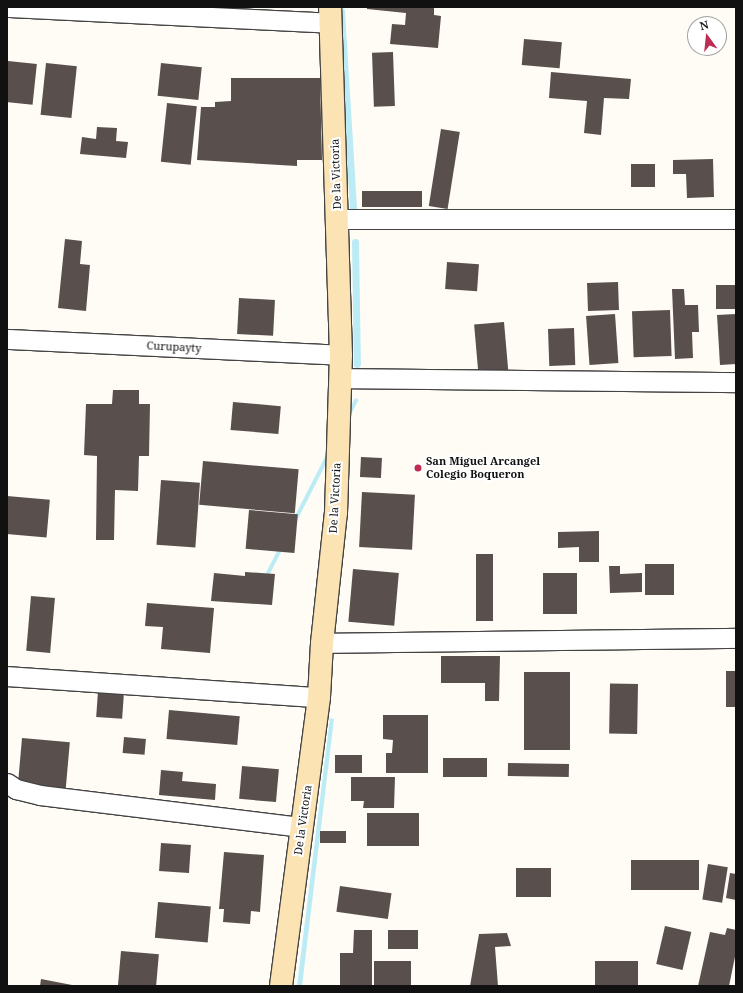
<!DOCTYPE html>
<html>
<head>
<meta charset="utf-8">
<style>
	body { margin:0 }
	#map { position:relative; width:743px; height:993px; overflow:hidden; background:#fffbf5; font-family:"Noto Serif",serif }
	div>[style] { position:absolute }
	.water>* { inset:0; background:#bbecf5; transform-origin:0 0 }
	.stream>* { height:7px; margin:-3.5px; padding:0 3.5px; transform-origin:3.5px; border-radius:3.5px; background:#bbecf5 }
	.building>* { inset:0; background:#594f4d; transform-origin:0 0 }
	.roads { filter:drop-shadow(1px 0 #444) drop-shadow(-1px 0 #444) drop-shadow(0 1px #444) drop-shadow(0 -1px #444) }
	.street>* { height:19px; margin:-9.5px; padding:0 9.5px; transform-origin:9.5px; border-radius:9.5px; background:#fff }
	.secondary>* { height:22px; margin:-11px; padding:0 11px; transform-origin:11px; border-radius:11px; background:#fce3b3 }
	.dots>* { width:11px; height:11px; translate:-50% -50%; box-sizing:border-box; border:2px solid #fff; border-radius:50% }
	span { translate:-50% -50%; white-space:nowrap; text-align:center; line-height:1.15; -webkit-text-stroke:4px #fff; paint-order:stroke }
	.street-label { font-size:11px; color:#111 }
	.poi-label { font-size:11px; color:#111; font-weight:700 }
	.left { translate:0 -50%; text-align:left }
	.frame { position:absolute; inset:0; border:8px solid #111; pointer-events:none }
	.north { position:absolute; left:687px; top:16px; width:40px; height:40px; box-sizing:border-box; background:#fff; border:1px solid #a0a0a0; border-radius:50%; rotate:345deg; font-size:11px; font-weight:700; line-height:16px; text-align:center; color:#111 }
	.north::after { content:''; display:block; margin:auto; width:14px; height:18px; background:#be2c54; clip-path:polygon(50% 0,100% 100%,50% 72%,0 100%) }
</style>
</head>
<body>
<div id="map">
	<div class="water">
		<i style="left:355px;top:398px;width:4px;height:228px;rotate:27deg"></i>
		<i style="clip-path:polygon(330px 718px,334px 719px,302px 986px,297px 986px)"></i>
	</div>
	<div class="stream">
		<i style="left:341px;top:11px;width:198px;rotate:86.5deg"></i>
		<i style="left:355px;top:242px;width:122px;rotate:89.1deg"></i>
	</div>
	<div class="building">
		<i style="clip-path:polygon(367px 7px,434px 7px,434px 15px,441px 16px,438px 48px,390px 44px,392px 24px,405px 25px,406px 13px,367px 9px)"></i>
		<i style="left:524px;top:39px;width:38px;height:26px;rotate:5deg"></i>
		<i style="left:393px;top:52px;width:54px;height:21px;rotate:88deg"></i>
		<i style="left:8px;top:61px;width:29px;height:41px;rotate:6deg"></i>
		<i style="left:46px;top:63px;width:31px;height:52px;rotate:6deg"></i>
		<i style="left:161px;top:63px;width:41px;height:33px;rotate:6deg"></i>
		<i style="clip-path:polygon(551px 72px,631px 79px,629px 99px,604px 98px,601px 135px,584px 133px,587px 101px,549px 98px)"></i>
		<i style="clip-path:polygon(231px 78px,320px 78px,322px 160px,297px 160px,297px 166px,197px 160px,201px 107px,215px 107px,215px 102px,231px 101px)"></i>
		<i style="left:167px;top:103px;width:30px;height:59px;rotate:6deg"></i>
		<i style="clip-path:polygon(97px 127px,117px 128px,116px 141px,128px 142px,126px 158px,80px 154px,82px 137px,96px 139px)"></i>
		<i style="left:441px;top:129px;width:19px;height:78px;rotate:9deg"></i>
		<i style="clip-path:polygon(713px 159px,714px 197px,687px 198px,686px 174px,673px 174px,673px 160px)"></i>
		<i style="left:631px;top:164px;width:24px;height:23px"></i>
		<i style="left:422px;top:191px;width:16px;height:60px;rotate:90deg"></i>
		<i style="clip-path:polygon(65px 239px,82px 241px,80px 264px,90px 265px,86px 311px,58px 308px)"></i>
		<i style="left:447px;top:262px;width:32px;height:27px;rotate:4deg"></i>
		<i style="left:618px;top:282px;width:28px;height:31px;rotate:88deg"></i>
		<i style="left:736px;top:285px;width:24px;height:20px;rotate:90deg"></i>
		<i style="clip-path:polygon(672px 289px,684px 289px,685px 305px,698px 305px,699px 332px,692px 332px,693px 358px,675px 359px)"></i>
		<i style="left:239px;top:298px;width:36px;height:36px;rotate:3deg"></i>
		<i style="left:670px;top:310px;width:46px;height:38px;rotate:88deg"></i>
		<i style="left:615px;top:314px;width:49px;height:29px;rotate:86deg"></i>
		<i style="clip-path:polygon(736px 314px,736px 364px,720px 365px,717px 315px)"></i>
		<i style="left:504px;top:322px;width:48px;height:30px;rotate:85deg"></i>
		<i style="left:574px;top:328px;width:37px;height:26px;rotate:88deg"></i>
		<i style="clip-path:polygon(113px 390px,139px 390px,139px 404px,150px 404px,149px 456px,139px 456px,138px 491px,115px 490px,114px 540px,96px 540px,97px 456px,84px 455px,86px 404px,112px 404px)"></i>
		<i style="left:233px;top:402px;width:48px;height:28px;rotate:5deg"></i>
		<i style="left:361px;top:457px;width:21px;height:20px;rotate:3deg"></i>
		<i style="left:203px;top:461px;width:96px;height:44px;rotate:5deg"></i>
		<i style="left:161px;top:480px;width:39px;height:65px;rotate:4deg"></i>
		<i style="left:362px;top:492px;width:53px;height:55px;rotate:3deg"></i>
		<i style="left:7px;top:496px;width:43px;height:38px;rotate:5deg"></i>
		<i style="left:249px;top:510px;width:49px;height:39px;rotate:5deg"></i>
		<i style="clip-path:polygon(599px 531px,599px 562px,579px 562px,579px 547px,558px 548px,558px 532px)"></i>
		<i style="left:476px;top:554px;width:17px;height:67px"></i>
		<i style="left:645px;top:564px;width:29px;height:31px"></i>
		<i style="clip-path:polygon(609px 566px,620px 566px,620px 574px,642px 573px,642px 592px,610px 593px)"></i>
		<i style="left:353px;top:569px;width:46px;height:53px;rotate:5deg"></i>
		<i style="clip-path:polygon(245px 572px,275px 574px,272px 605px,211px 601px,214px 573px,245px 576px)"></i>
		<i style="left:543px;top:573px;width:34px;height:41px"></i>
		<i style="left:31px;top:596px;width:24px;height:55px;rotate:5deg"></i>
		<i style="clip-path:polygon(147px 603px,214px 608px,210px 653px,161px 649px,163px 627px,145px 626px)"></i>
		<i style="clip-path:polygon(441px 656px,500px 656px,499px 701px,485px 701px,485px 683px,441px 683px)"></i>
		<i style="left:726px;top:671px;width:10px;height:36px"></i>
		<i style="left:570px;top:672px;width:78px;height:46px;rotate:90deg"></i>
		<i style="left:638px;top:684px;width:50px;height:28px;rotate:91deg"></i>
		<i style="left:98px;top:691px;width:26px;height:26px;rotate:4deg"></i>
		<i style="left:169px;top:710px;width:71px;height:29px;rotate:5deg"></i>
		<i style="clip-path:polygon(383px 715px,428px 715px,428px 773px,386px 773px,386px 753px,392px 753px,393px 740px,383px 739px)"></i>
		<i style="left:124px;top:737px;width:22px;height:16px;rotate:5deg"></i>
		<i style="left:22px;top:738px;width:48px;height:47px;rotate:5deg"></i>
		<i style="left:335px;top:755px;width:27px;height:18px"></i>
		<i style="left:443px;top:758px;width:44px;height:19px"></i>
		<i style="left:508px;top:763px;width:61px;height:13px;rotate:1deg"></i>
		<i style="left:242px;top:766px;width:37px;height:33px;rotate:5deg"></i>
		<i style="clip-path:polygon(161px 770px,183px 772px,182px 781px,216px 784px,215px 800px,159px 795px)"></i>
		<i style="clip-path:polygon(351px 777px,395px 777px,394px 808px,363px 808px,364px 801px,351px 801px)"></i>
		<i style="left:367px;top:813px;width:52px;height:33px"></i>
		<i style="left:320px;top:831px;width:26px;height:12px"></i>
		<i style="left:161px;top:843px;width:30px;height:28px;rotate:4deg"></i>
		<i style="clip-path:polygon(224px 852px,264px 855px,260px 912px,251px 911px,250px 924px,223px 922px,224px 909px,219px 909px)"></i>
		<i style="left:631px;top:860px;width:68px;height:30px"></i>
		<i style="left:708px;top:864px;width:20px;height:36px;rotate:9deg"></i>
		<i style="left:516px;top:868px;width:35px;height:29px"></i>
		<i style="clip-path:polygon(730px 873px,736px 874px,736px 900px,726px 898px)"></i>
		<i style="left:340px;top:886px;width:52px;height:26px;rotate:8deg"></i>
		<i style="left:158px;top:902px;width:53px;height:36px;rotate:5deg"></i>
		<i style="left:665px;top:926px;width:27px;height:39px;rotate:13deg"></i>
		<i style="clip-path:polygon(727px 928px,736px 930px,736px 952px,729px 986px,698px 986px,710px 932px,725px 935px)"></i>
		<i style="clip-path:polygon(354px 930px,372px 930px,372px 986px,340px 986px,340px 953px,353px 953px)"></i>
		<i style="left:388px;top:930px;width:30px;height:19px"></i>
		<i style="clip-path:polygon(507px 933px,511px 946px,495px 947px,498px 986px,470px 986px,479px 934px)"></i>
		<i style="left:121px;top:951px;width:38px;height:35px;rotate:5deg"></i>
		<i style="left:374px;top:961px;width:37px;height:25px"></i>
		<i style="left:595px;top:961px;width:43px;height:25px"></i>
		<i style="clip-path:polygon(41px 979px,72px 985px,71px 986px,40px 986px)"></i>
	</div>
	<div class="roads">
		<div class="street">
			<i style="left:7px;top:7px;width:324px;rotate:2.8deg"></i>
			<i style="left:337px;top:219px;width:399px"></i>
			<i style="left:7px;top:339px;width:334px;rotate:2.7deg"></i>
			<i style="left:340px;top:378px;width:396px;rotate:0.6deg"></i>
			<i style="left:322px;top:643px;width:414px;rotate:-0.7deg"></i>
			<i style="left:7px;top:676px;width:313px;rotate:3.9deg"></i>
			<i style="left:7px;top:783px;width:11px;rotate:34deg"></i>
			<i style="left:16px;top:789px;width:25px;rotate:14deg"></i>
			<i style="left:40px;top:795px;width:264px;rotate:7deg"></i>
		</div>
		<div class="secondary">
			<i style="left:281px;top:986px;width:291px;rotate:-82.5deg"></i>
			<i style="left:319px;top:697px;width:54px;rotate:-86.8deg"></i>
			<i style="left:322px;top:643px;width:131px;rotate:-83.9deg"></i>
			<i style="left:336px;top:513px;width:158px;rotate:-88.2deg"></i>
			<i style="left:341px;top:355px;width:348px;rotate:-91.8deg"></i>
		</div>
	</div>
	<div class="dots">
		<i style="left:418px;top:468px;background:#be2c54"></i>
	</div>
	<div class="street-label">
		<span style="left:336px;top:174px;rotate:-92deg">De la Victoria</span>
		<span style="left:174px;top:347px;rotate:3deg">Curupayty</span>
		<span style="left:335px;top:498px;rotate:-87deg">De la Victoria</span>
		<span style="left:303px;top:820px;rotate:-82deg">De la Victoria</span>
	</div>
	<div class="poi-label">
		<span class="left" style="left:426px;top:468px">San Miguel Arcangel<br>Colegio Boqueron</span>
	</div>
	<div class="frame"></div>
	<div class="north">N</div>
</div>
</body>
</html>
